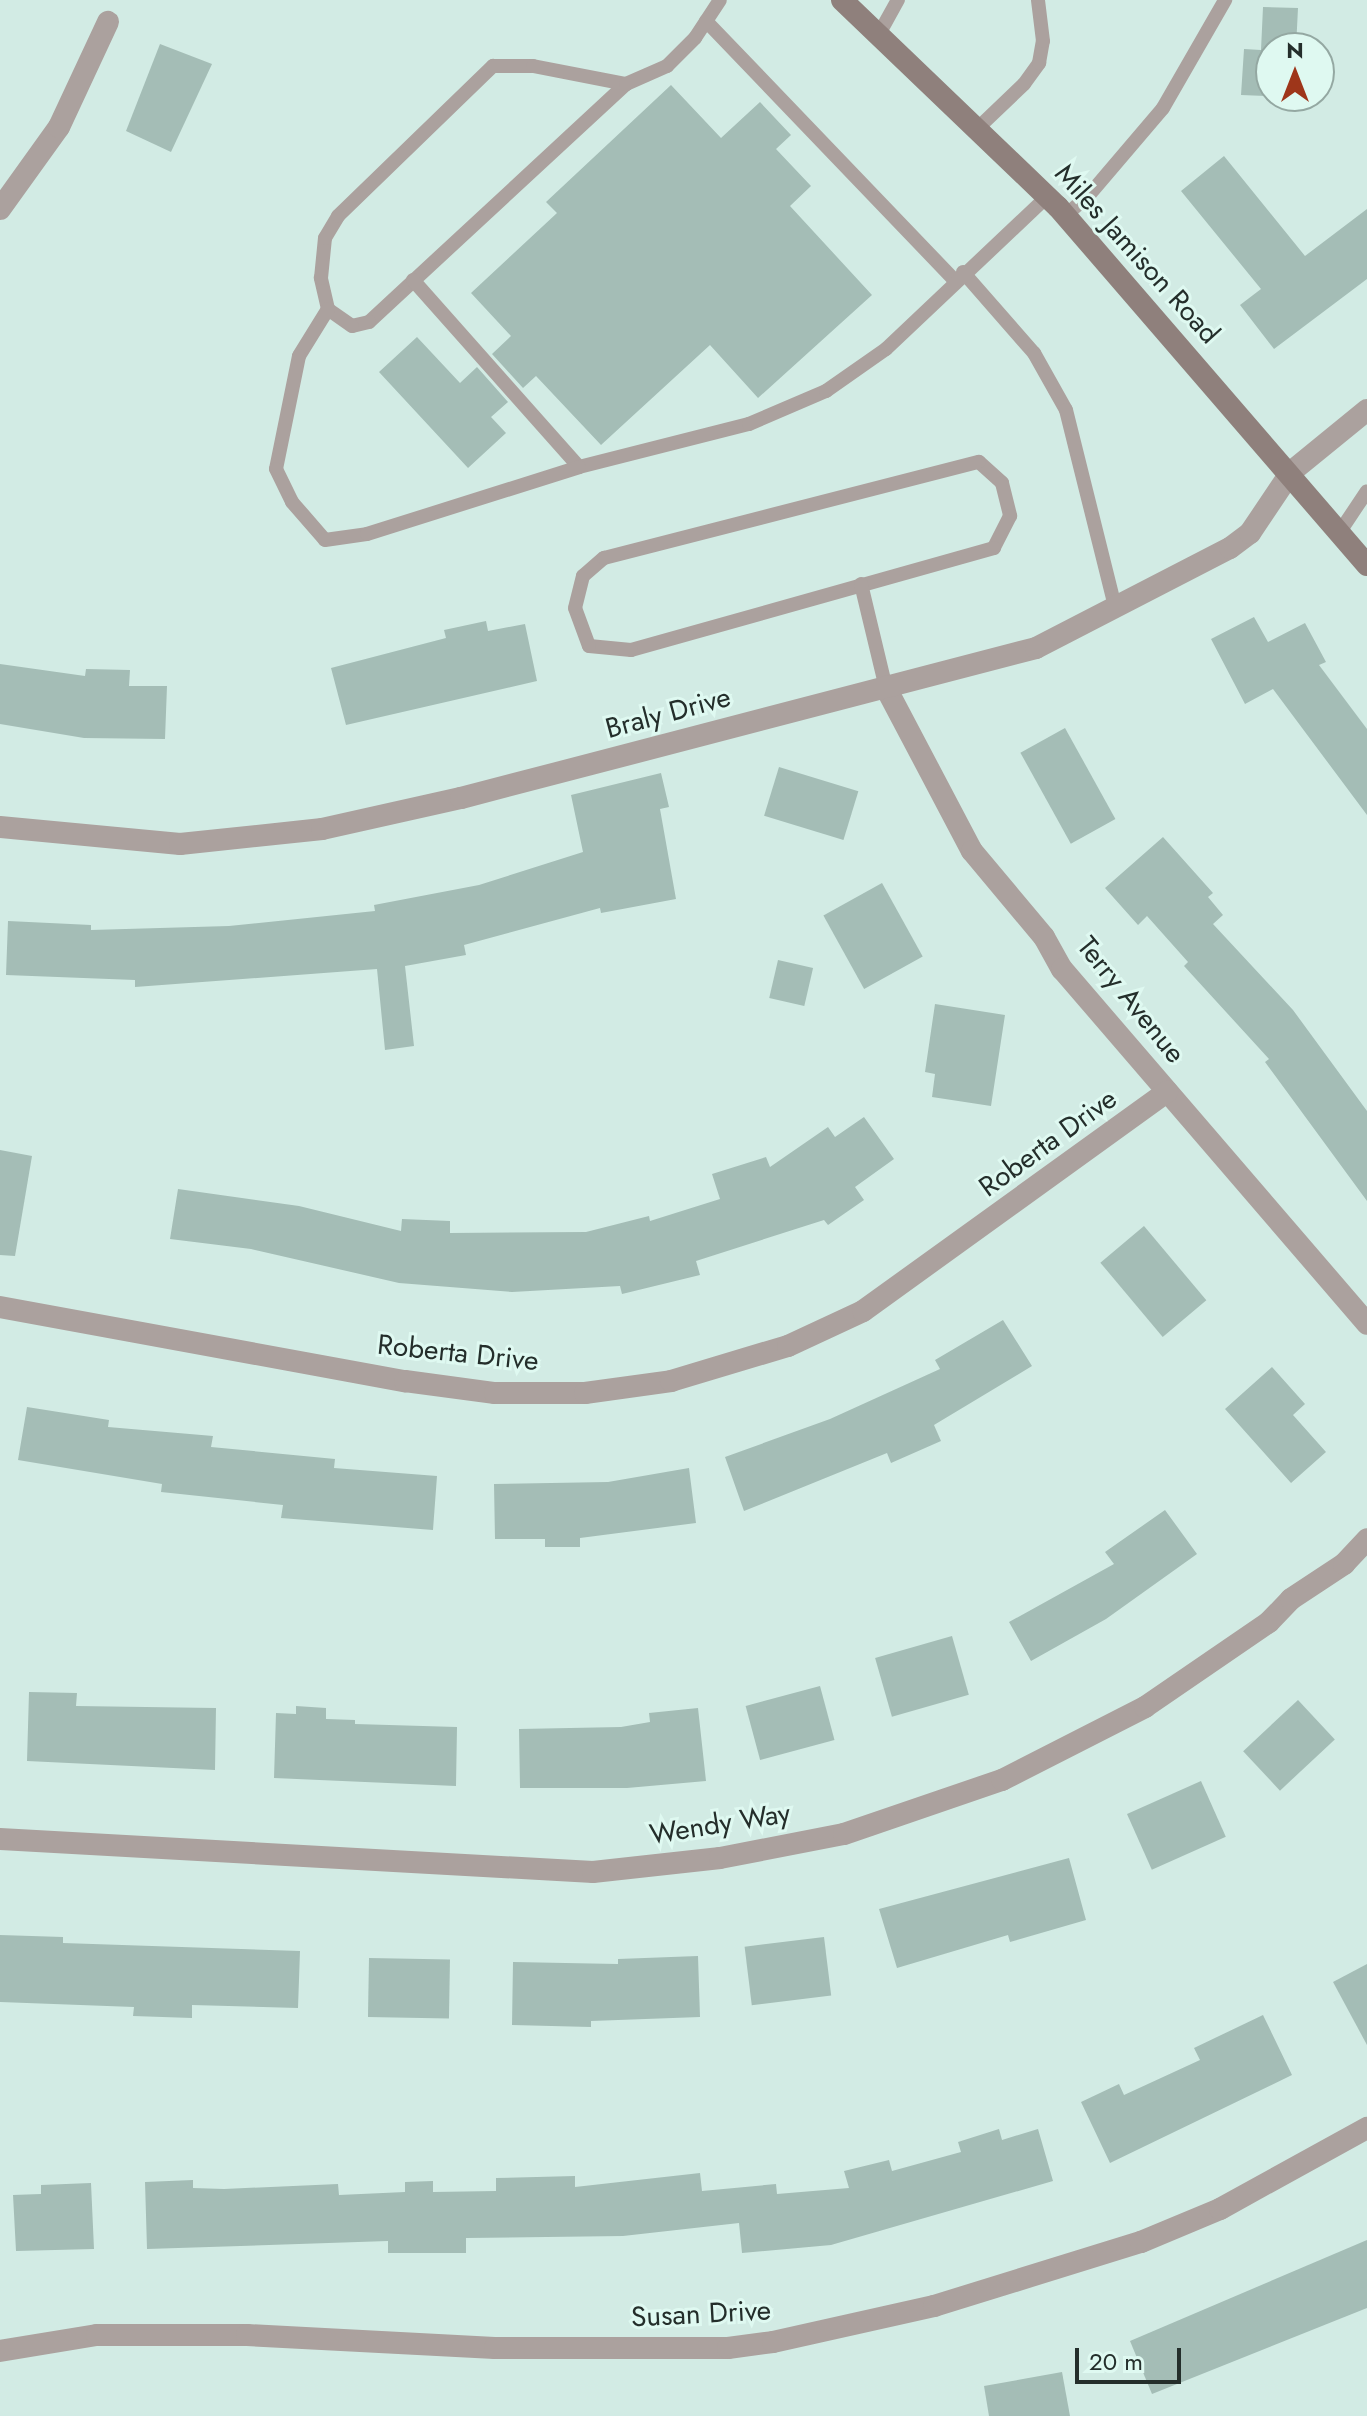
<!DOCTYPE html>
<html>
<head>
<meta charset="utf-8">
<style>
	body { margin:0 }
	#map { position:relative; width:1367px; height:2416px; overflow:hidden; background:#d2ebe4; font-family:Jost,sans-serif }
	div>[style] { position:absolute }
	.building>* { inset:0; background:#a4bdb6; transform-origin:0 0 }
	.service>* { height:14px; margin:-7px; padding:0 7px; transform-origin:7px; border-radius:7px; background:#aba19e }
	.minor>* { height:22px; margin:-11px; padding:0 11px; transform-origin:11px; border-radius:11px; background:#aba19e }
	.secondary>* { height:22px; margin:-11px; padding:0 11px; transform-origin:11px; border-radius:11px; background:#8f807c }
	span { translate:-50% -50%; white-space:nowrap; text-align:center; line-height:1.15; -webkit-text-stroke:6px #dff9f1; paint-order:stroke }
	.street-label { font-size:28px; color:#242e2b }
	.north { position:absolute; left:1255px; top:32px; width:80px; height:80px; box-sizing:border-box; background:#dff9f1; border:2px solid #94a8a2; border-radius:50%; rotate:0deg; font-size:22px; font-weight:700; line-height:32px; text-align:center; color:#242e2b }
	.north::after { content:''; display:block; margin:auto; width:28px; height:36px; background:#9e361a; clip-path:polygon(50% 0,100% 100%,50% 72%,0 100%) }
	.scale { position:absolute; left:1075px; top:2348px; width:106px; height:36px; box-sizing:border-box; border:4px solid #242e2b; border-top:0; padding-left:10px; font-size:24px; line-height:28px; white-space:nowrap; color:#242e2b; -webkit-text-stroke:6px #dff9f1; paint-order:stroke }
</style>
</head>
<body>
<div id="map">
	<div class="building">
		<i style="clip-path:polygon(1263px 7px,1298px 8px,1296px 48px,1271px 48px,1271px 96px,1294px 97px,1241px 95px,1244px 49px,1261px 50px)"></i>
		<i style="clip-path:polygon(160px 44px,212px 64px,171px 152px,126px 131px)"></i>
		<i style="clip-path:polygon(671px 85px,721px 138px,760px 102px,791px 135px,776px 149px,811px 186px,790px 206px,872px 295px,758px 398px,710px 345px,601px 445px,536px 376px,523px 388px,492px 354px,511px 336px,471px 293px,557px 213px,546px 202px)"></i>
		<i style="clip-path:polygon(1224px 156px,1305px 256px,1367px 209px,1367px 279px,1274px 349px,1240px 305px,1261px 289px,1181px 191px)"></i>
		<i style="clip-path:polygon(417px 337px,460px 383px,477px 367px,508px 402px,491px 417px,506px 433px,468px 468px,379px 372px)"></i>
		<i style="clip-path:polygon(1254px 617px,1268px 642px,1305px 623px,1326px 662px,1319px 665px,1367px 729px,1367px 815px,1273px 689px,1245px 704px,1211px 639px)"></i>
		<i style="clip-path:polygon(486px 621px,488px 631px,525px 624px,537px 681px,346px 725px,331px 668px,446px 638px,444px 630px)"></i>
		<i style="clip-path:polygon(0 664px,85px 676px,86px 669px,130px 670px,129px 686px,167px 686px,165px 739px,84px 738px,0 724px)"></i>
		<i style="left:1065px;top:728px;width:104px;height:51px;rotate:61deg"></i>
		<i style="left:779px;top:767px;width:83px;height:51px;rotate:17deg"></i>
		<i style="clip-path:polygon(661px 773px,669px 807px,660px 809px,676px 899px,601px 913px,600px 908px,464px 945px,466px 955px,405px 966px,414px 1046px,385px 1050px,377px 969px,135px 987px,135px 980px,6px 975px,8px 921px,91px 925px,91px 930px,229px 926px,375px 911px,374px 905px,479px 885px,583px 852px,571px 795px)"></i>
		<i style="clip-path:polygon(1163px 837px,1213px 893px,1208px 897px,1223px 915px,1213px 924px,1293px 1010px,1367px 1111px,1367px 1201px,1265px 1062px,1269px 1059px,1184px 966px,1188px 962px,1147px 916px,1138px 925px,1105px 888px)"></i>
		<i style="left:882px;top:883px;width:84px;height:67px;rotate:61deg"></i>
		<i style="left:778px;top:960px;width:36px;height:39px;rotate:13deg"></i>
		<i style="clip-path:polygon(935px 1004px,1005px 1015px,991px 1106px,932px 1097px,935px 1074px,925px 1072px)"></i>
		<i style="clip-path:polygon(864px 1117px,894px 1159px,855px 1187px,864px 1200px,828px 1225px,824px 1220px,696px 1261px,700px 1275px,622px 1294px,620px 1286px,512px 1292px,399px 1283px,251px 1249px,170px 1239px,178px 1189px,299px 1206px,401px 1231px,402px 1219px,450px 1221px,450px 1233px,586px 1232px,649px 1216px,650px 1221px,720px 1199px,712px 1174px,766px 1157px,770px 1167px,828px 1127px,835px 1137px)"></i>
		<i style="clip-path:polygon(0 1150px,32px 1156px,15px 1256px,0 1255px)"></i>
		<i style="left:1144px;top:1226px;width:97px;height:57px;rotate:50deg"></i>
		<i style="clip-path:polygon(1003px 1320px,1032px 1366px,934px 1425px,941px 1441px,891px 1463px,887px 1453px,744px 1511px,725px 1457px,830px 1419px,940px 1369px,935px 1360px)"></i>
		<i style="clip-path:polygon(1272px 1367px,1305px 1404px,1293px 1415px,1326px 1452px,1291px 1483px,1225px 1409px)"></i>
		<i style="clip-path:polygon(27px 1407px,109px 1420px,108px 1427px,213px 1436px,211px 1447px,335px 1459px,334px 1468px,437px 1476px,433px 1530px,281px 1518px,283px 1505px,161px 1492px,162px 1484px,18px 1460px)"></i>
		<i style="clip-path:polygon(689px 1468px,696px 1523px,580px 1538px,580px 1547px,545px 1547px,545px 1539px,495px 1539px,494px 1484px,608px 1482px)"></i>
		<i style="clip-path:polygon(1165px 1510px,1197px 1554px,1106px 1619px,1031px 1661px,1009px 1622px,1114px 1564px,1105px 1552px)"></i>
		<i style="left:952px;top:1636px;width:61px;height:80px;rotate:74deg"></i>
		<i style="left:820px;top:1686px;width:56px;height:77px;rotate:75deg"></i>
		<i style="clip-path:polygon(29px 1692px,77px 1693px,76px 1706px,216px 1708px,215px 1770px,27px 1761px)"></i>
		<i style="left:1298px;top:1700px;width:54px;height:75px;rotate:47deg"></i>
		<i style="clip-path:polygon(296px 1706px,326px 1708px,326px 1719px,355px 1720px,355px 1724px,457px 1727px,456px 1786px,274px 1778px,276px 1713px,296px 1714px)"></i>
		<i style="clip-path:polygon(698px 1708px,706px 1781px,627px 1788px,520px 1788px,519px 1729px,621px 1727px,650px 1722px,649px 1713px)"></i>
		<i style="left:1201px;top:1781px;width:61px;height:81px;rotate:66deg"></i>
		<i style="clip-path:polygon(1069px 1858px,1086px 1920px,1010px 1942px,1008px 1935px,897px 1968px,879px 1909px)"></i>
		<i style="clip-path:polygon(0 1935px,63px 1937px,63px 1943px,300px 1951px,298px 2008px,192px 2005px,192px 2018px,133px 2016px,134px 2007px,0 2002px)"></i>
		<i style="left:824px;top:1937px;width:59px;height:80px;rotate:83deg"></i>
		<i style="clip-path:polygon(698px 1956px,700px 2017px,591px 2021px,591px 2027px,512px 2025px,513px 1962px,618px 1964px,618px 1959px)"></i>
		<i style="left:369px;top:1958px;width:81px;height:59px;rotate:1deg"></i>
		<i style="clip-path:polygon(1367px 1964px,1367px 2045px,1333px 1982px)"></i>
		<i style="clip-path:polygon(1263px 2015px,1292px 2075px,1110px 2163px,1081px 2102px,1119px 2084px,1124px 2095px,1200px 2060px,1194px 2048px)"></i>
		<i style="clip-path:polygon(999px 2129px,1002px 2140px,1038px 2129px,1053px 2181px,831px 2245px,742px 2253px,739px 2223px,623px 2236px,466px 2238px,466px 2253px,388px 2253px,388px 2241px,147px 2249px,145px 2182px,193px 2180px,193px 2188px,224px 2189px,338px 2184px,339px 2195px,405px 2192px,405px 2182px,433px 2181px,433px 2192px,496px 2191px,496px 2178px,575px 2176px,575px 2187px,700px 2173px,702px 2191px,776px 2184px,777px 2194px,849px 2188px,844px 2171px,889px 2160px,892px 2171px,961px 2152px,958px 2142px)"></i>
		<i style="clip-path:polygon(91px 2183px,94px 2249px,16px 2251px,13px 2195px,41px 2194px,41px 2185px)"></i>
		<i style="clip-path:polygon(1367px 2240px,1367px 2308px,1152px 2394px,1130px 2341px)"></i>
		<i style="clip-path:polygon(1062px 2372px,1070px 2416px,989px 2416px,984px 2386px)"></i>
	</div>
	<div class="service">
		<i style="left:706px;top:21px;width:360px;rotate:46.2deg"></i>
		<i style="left:879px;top:34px;width:39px;rotate:-61deg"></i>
		<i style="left:626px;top:84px;width:350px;rotate:137.2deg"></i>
		<i style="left:369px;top:322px;width:17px;rotate:167deg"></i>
		<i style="left:352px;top:326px;width:29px;rotate:-145deg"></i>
		<i style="left:328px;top:309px;width:32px;rotate:-103deg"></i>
		<i style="left:321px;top:278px;width:40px;rotate:-84.3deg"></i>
		<i style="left:325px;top:238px;width:26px;rotate:-59deg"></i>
		<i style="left:338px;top:216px;width:216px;rotate:-44.1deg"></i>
		<i style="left:493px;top:66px;width:40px"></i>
		<i style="left:533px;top:66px;width:95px;rotate:11deg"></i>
		<i style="left:626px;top:84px;width:45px;rotate:-23.7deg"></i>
		<i style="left:667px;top:66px;width:40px;rotate:-45deg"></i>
		<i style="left:695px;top:38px;width:45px;rotate:-56.7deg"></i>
		<i style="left:979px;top:127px;width:62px;rotate:-43.7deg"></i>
		<i style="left:1024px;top:84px;width:26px;rotate:-54deg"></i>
		<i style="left:1039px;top:63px;width:22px;rotate:-80deg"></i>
		<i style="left:1043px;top:41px;width:41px;rotate:-97deg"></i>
		<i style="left:1066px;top:215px;width:30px;rotate:-41deg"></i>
		<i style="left:1089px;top:195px;width:114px;rotate:-49.6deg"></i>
		<i style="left:1163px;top:108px;width:125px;rotate:-60.1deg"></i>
		<i style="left:963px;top:272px;width:108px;rotate:48.8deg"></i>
		<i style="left:1034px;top:353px;width:65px;rotate:60.7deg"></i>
		<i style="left:1066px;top:410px;width:206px;rotate:76deg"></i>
		<i style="left:413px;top:280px;width:250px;rotate:48.4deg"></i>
		<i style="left:579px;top:467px;width:175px;rotate:-14.2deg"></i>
		<i style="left:749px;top:424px;width:84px;rotate:-23.2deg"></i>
		<i style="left:826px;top:391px;width:73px;rotate:-35deg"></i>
		<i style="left:886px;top:349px;width:223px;rotate:-43.4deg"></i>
		<i style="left:328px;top:309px;width:55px;rotate:121.7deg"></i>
		<i style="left:299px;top:356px;width:115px;rotate:101.5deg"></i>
		<i style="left:276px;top:469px;width:37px;rotate:64deg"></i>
		<i style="left:292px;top:502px;width:50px;rotate:49deg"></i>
		<i style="left:325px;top:540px;width:42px;rotate:-8.1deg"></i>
		<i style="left:367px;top:534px;width:222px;rotate:-17.5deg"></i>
		<i style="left:979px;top:462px;width:31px;rotate:42deg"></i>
		<i style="left:1002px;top:483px;width:34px;rotate:76deg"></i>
		<i style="left:1010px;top:516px;width:36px;rotate:117deg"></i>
		<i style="left:994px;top:548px;width:377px;rotate:164.3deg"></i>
		<i style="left:631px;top:650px;width:42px;rotate:-174.6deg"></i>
		<i style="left:589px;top:646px;width:40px;rotate:-110.2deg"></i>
		<i style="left:575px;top:608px;width:33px;rotate:-76deg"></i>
		<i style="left:583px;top:576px;width:28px;rotate:-41deg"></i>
		<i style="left:604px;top:558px;width:387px;rotate:-14.4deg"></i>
		<i style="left:1339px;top:533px;width:50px;rotate:-56.3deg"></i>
		<i style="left:861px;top:584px;width:107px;rotate:76.5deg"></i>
	</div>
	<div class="minor">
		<i style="left:0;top:209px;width:101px;rotate:-54.3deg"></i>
		<i style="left:59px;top:127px;width:116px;rotate:-65deg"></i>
		<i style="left:886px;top:688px;width:184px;rotate:62.2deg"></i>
		<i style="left:972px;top:851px;width:112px;rotate:50.1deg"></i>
		<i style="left:1044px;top:937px;width:37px;rotate:61deg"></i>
		<i style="left:1062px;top:969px;width:468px;rotate:49.3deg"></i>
		<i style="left:0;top:827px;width:181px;rotate:5.4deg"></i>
		<i style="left:180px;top:844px;width:143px;rotate:-6deg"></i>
		<i style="left:322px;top:829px;width:142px;rotate:-12.6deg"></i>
		<i style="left:461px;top:798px;width:594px;rotate:-14.62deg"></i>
		<i style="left:1036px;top:648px;width:218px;rotate:-27.3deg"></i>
		<i style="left:1230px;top:548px;width:25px;rotate:-37deg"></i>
		<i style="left:1250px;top:533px;width:73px;rotate:-56.1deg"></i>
		<i style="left:1291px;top:472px;width:98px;rotate:-39.2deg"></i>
		<i style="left:0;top:1307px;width:412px;rotate:10.4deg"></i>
		<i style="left:405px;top:1381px;width:91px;rotate:7.6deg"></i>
		<i style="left:495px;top:1393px;width:90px"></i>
		<i style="left:585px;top:1393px;width:87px;rotate:-7.9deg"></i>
		<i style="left:671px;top:1381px;width:122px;rotate:-16.7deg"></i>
		<i style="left:788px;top:1346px;width:83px;rotate:-25deg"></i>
		<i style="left:863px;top:1311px;width:375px;rotate:-35.8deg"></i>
		<i style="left:0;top:1839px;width:594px;rotate:3.19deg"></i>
		<i style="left:593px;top:1872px;width:128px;rotate:-6.3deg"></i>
		<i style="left:720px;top:1858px;width:126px;rotate:-11deg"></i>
		<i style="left:844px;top:1834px;width:167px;rotate:-18.9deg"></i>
		<i style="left:1002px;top:1780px;width:161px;rotate:-27deg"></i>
		<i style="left:1145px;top:1707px;width:150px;rotate:-34.4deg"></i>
		<i style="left:1269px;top:1622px;width:32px;rotate:-46deg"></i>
		<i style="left:1291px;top:1599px;width:64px;rotate:-33.4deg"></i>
		<i style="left:1344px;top:1564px;width:34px;rotate:-47deg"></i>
		<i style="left:0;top:2351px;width:98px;rotate:-9.4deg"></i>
		<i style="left:97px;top:2335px;width:150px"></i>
		<i style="left:247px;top:2335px;width:248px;rotate:3deg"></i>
		<i style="left:495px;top:2348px;width:233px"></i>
		<i style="left:728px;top:2348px;width:45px;rotate:-7.6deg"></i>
		<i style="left:773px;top:2342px;width:165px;rotate:-12.6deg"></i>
		<i style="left:934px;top:2306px;width:217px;rotate:-17.2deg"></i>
		<i style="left:1141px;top:2242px;width:86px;rotate:-22.7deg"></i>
		<i style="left:1220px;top:2209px;width:168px;rotate:-28.9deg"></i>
	</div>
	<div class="secondary">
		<i style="left:842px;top:0;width:299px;rotate:43.8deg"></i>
		<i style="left:1058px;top:207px;width:473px;rotate:49.2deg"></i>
	</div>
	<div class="street-label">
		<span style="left:1137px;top:254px;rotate:48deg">Miles Jamison Road</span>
		<span style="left:668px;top:713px;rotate:-15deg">Braly Drive</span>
		<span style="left:1131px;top:1000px;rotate:51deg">Terry Avenue</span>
		<span style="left:1048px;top:1143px;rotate:-36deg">Roberta Drive</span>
		<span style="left:458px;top:1353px;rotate:6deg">Roberta Drive</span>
		<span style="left:720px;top:1824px;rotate:-9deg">Wendy Way</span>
		<span style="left:701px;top:2314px;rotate:-3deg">Susan Drive</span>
	</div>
	<div class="north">N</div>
	<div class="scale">20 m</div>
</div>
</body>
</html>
